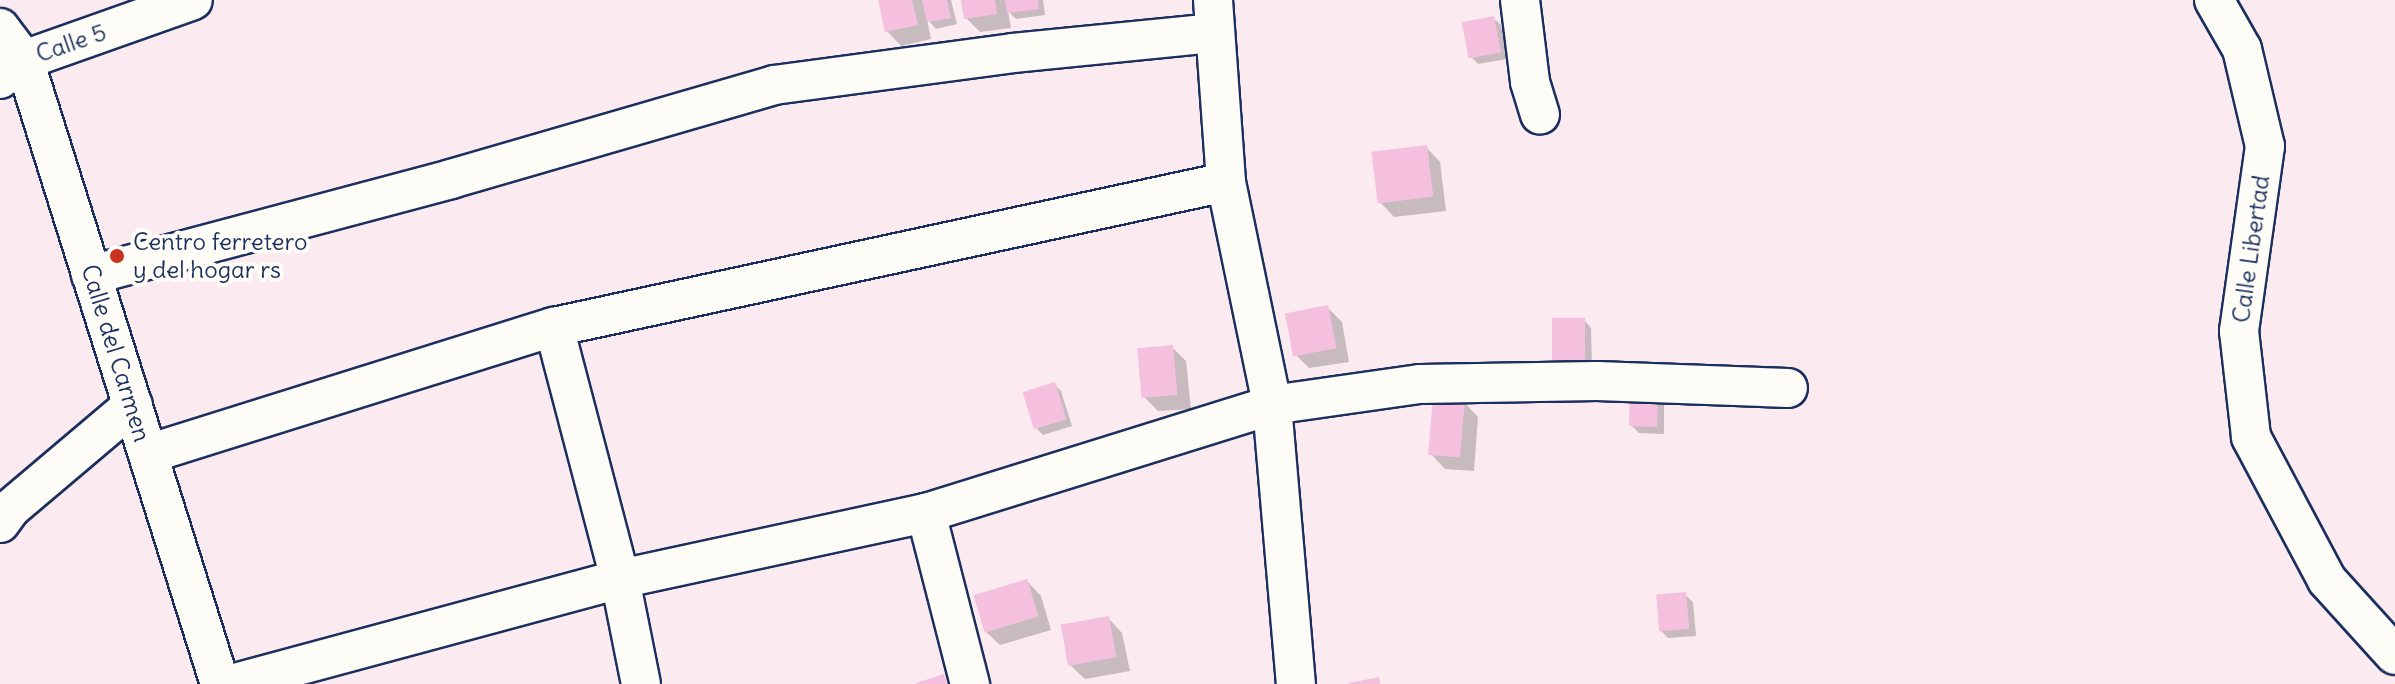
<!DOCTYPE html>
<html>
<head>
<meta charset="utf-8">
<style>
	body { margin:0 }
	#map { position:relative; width:2395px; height:684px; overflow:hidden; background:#fbeaef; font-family:Delius,sans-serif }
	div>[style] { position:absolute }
	.shadow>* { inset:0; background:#0003 }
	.building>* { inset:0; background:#f5c0dd; transform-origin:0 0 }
	.roads { filter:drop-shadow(2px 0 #1b2f5e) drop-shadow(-2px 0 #1b2f5e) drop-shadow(0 2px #1b2f5e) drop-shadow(0 -2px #1b2f5e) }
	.minor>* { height:38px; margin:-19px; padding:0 19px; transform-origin:19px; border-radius:19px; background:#fdfcf7 }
	.dots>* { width:22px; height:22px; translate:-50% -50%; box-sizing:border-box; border:4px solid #fdfcf7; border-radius:50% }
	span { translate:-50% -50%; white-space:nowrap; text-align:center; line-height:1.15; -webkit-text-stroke:8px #fdfcf7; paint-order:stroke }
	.street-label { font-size:24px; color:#1b2f5e }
	.poi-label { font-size:24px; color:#1b2f5e }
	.left { translate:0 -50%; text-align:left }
</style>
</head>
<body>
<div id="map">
	<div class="shadow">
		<i style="clip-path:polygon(880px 0,951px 0,957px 24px,936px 29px,927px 19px,931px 39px,901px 46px,887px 31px)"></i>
		<i style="clip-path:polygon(963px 0,1043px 0,1045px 15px,1016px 19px,1008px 11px,1011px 28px,980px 32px,966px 18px)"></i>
		<i style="clip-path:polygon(1493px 18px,1501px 25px,1507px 59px,1478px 64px,1471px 57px)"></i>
		<i style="clip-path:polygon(1426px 147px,1440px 162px,1446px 211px,1394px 217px,1380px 202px)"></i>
		<i style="clip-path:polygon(1327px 307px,1342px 322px,1349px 362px,1309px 368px,1295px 354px)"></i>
		<i style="clip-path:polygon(1584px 320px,1591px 328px,1592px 367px,1561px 367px,1554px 360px)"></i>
		<i style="clip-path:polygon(1172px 347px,1186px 361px,1191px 409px,1158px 411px,1143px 396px)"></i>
		<i style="clip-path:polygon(1054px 384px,1061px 391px,1072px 426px,1043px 435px,1035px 427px)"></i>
		<i style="clip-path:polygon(1657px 398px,1664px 405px,1664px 434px,1639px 433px,1632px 426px)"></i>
		<i style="clip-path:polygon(1464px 402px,1478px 417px,1474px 471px,1445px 469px,1431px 454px)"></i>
		<i style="clip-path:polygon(1027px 581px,1041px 596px,1051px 630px,1000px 645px,985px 631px)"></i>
		<i style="clip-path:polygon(1685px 595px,1693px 602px,1696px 636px,1668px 638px,1661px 631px)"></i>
		<i style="clip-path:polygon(1108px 618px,1122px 633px,1130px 671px,1085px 679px,1070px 665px)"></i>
	</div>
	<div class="building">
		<i style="clip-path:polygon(878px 0,912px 0,918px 25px,885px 32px)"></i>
		<i style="clip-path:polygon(922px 0,947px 0,951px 18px,927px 22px)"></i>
		<i style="clip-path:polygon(961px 0,995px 0,997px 14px,964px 19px)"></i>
		<i style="clip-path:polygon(1005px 0,1038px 0,1039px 9px,1007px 13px)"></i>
		<i style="left:1494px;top:16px;width:37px;height:33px;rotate:79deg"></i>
		<i style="left:1427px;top:145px;width:52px;height:56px;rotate:83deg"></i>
		<i style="left:1328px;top:305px;width:44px;height:44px;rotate:79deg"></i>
		<i style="left:1552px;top:318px;width:33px;height:42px"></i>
		<i style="left:1173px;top:345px;width:50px;height:36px;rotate:85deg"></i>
		<i style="left:1055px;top:382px;width:39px;height:34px;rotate:73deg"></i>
		<i style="left:1630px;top:395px;width:28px;height:31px;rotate:2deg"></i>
		<i style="left:1433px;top:398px;width:32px;height:57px;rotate:5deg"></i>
		<i style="left:1027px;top:579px;width:39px;height:56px;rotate:73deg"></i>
		<i style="left:1686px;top:592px;width:37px;height:30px;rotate:85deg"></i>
		<i style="left:1109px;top:616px;width:42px;height:49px;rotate:80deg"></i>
		<i style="clip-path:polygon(944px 674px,947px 684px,916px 684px,916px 683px)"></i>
		<i style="clip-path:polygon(1379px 677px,1380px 684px,1349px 684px,1349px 683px)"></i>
	</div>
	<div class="roads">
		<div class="minor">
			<i style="left:1213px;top:0;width:182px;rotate:85.9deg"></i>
			<i style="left:1226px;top:182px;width:228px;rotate:78.3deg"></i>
			<i style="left:1272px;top:405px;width:280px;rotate:85.1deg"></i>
			<i style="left:1520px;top:0;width:83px;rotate:83deg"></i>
			<i style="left:1530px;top:82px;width:34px;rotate:73deg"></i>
			<i style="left:2214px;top:0;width:56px;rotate:60.3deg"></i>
			<i style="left:2242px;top:49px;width:100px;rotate:76.7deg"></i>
			<i style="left:2265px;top:146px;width:187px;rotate:98deg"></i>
			<i style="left:2239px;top:331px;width:107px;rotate:83.5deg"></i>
			<i style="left:2251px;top:437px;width:162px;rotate:62deg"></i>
			<i style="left:2327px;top:580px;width:101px;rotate:47.8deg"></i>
			<i style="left:0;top:28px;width:40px;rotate:53deg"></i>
			<i style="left:24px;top:60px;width:654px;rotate:72.56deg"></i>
			<i style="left:0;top:79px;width:31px;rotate:-38deg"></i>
			<i style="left:24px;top:60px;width:179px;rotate:-19.5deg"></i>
			<i style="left:91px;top:275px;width:373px;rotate:-14.9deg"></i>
			<i style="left:451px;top:179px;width:336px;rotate:-16.2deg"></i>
			<i style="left:774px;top:85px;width:241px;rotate:-7.6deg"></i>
			<i style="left:1013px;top:53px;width:203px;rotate:-5.7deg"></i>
			<i style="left:554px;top:327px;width:260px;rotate:75.3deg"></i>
			<i style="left:620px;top:579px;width:107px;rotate:78.7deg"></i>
			<i style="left:148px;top:454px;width:425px;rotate:-17.4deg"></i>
			<i style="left:554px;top:327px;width:687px;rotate:-12.18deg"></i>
			<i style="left:926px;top:513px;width:177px;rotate:75.6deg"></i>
			<i style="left:0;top:523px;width:17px;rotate:-54deg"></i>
			<i style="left:10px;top:509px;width:161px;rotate:-40.2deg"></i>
			<i style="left:231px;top:684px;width:403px;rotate:-15.1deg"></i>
			<i style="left:620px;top:579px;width:313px;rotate:-12.2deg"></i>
			<i style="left:926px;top:513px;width:362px;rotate:-17.3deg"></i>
			<i style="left:1272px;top:405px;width:149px;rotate:-8.1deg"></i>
			<i style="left:1420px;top:384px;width:177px;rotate:-1deg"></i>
			<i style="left:1597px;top:381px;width:191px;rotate:2.1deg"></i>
		</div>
	</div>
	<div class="dots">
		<i style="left:117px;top:256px;background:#c8321e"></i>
	</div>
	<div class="street-label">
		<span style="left:71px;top:43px;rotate:-19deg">Calle 5</span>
		<span style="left:2251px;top:249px;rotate:-82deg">Calle Libertad</span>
		<span style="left:116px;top:353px;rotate:73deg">Calle del Carmen</span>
	</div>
	<div class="poi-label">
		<span class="left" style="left:133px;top:256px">Centro ferretero<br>y del hogar rs</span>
	</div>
</div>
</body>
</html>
